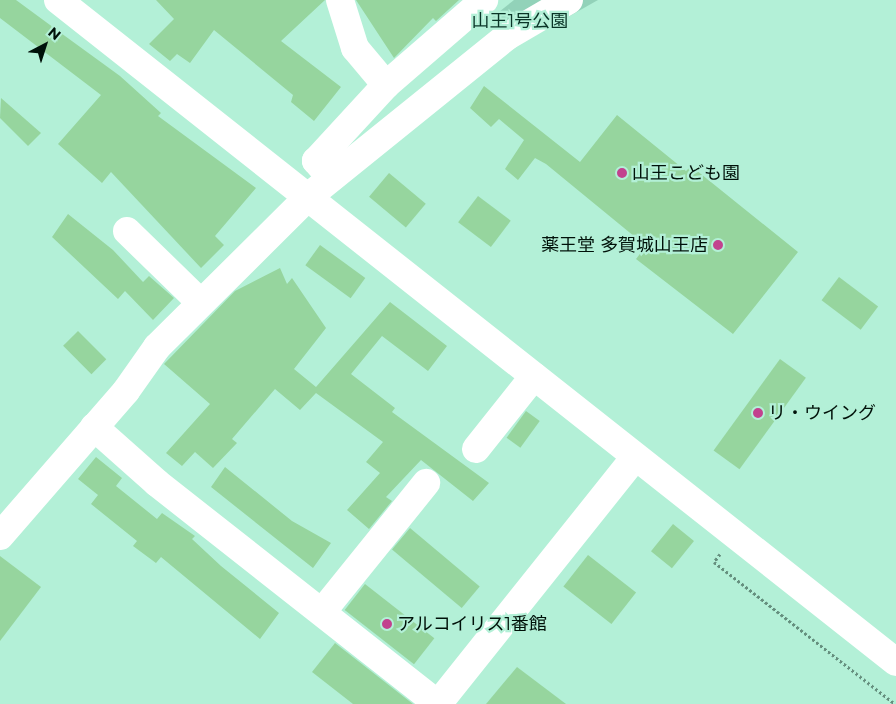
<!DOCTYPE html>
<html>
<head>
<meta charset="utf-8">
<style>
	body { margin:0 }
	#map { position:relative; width:896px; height:704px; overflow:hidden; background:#b3f0d7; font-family:Montserrat,"Noto Sans JP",sans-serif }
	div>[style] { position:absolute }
	.green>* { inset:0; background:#92d2b9 }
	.building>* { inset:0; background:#96d59e; transform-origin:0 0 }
	.path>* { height:3px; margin-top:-1.5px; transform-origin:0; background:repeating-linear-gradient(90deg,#658f7e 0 2.5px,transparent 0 5px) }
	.street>* { height:28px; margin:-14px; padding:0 14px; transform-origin:14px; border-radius:14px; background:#fff }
	.secondary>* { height:28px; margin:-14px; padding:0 14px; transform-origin:14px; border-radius:14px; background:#fff }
	.dots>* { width:14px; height:14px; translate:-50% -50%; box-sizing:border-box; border:2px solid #b3f0d7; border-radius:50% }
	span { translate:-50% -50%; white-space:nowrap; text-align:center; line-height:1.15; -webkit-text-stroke:4.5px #b3f0d7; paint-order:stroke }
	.park-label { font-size:18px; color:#0a3427 }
	.poi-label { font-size:18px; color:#001109 }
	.left { translate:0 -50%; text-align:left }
	.right { translate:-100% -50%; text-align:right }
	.north { position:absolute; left:20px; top:20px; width:50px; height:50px; -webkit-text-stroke:4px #b3f0d7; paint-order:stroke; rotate:40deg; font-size:14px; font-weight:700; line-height:20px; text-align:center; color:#001109 }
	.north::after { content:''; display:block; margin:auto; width:18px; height:22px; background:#001109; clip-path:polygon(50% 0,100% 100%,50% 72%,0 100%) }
</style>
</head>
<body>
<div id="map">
	<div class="green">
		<i style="clip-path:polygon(514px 0,598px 0,515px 47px,490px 19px)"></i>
	</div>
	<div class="building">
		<i style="clip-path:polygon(0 0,16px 0,65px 36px,120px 76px,161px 113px,158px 116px,256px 188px,215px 236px,224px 245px,201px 268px,111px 172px,102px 183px,58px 144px,101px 95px,0 18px)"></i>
		<i style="clip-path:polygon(156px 0,325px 0,281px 41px,341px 87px,314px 121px,291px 102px,293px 95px,214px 30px,190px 63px,177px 54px,170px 61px,149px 44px,174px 19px)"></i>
		<i style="clip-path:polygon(356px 0,459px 0,436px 21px,433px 18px,394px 58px)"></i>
		<i style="clip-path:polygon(484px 86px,580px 162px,617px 115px,686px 171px,691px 166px,798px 252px,733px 334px,636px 259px,646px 246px,546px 164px,535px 158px,518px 180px,505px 169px,524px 140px,499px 119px,491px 127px,470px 108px)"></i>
		<i style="clip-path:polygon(1px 98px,41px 133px,28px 146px,0 118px)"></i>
		<i style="left:389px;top:173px;width:48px;height:31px;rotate:40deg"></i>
		<i style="left:478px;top:196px;width:41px;height:33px;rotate:37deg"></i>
		<i style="clip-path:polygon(68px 214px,113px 250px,143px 282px,149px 276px,174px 298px,153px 320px,125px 291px,118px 299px,52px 237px)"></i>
		<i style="left:320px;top:245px;width:56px;height:25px;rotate:36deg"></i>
		<i style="clip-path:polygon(280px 268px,287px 284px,292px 278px,326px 328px,294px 369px,316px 387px,390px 302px,447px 346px,428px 371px,382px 336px,351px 374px,395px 408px,392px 412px,489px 483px,473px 501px,421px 460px,386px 497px,392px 501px,369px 529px,347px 510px,380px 473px,366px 462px,383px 442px,316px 393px,300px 410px,275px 389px,232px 439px,237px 443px,213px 468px,195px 452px,182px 466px,166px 453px,210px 404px,164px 364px,235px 291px)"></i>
		<i style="left:839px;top:277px;width:49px;height:29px;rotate:37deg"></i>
		<i style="left:78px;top:331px;width:40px;height:21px;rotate:45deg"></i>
		<i style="left:780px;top:359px;width:32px;height:113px;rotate:36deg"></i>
		<i style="left:526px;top:411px;width:17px;height:33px;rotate:36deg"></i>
		<i style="clip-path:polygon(96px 457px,122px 478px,116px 486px,157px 519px,162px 513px,195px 536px,192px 539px,221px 566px,279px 613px,260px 639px,161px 557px,156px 563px,133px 546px,137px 541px,91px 504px,98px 495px,78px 479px)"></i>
		<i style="clip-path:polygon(225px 467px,292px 521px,331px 543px,313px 568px,211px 487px)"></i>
		<i style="left:673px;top:524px;width:27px;height:35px;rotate:39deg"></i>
		<i style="left:410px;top:528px;width:91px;height:28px;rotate:40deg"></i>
		<i style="left:588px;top:555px;width:61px;height:40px;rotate:38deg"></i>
		<i style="clip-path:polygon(0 556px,41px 587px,0 641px)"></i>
		<i style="left:365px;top:584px;width:88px;height:33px;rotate:38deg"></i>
		<i style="clip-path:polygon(335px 643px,413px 704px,353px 704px,312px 672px)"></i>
		<i style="clip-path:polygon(517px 667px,566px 704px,486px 704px)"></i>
	</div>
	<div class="path">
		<i style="left:720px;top:554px;width:10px;rotate:127deg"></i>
		<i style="left:714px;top:562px;width:230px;rotate:38.1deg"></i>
	</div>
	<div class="street">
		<i style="left:386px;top:85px;width:130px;rotate:-40.9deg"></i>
		<i style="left:331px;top:178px;width:23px;rotate:-131deg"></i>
		<i style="left:316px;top:161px;width:103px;rotate:-47.4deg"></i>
		<i style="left:386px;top:85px;width:48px;rotate:-130deg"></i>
		<i style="left:355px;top:48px;width:50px;rotate:-107.4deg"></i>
		<i style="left:127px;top:231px;width:100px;rotate:44.2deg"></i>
		<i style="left:94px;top:427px;width:84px;rotate:41.6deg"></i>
		<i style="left:157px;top:483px;width:356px;rotate:38.2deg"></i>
		<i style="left:476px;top:449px;width:93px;rotate:-51.5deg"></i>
		<i style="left:322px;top:612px;width:166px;rotate:-51.1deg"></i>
		<i style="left:438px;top:704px;width:316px;rotate:-51.4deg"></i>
	</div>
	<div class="secondary">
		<i style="left:58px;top:0;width:1068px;rotate:38.31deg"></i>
		<i style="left:0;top:536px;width:192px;rotate:-49deg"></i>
		<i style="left:126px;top:391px;width:54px;rotate:-54.8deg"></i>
		<i style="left:157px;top:347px;width:213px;rotate:-44.8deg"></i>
		<i style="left:308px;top:197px;width:255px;rotate:-38.9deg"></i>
		<i style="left:506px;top:37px;width:73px;rotate:-30.4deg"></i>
	</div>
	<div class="dots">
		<i style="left:622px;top:173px;background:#c2428e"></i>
		<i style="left:718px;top:245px;background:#c2428e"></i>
		<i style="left:758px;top:413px;background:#c2428e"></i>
		<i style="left:387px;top:624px;background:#c2428e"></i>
	</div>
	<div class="park-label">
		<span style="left:520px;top:21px">山王1号公園</span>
	</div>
	<div class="poi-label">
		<span class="left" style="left:632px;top:173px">山王こども園</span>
		<span class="right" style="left:708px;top:245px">薬王堂 多賀城山王店</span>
		<span class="left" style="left:768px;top:413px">リ・ウイング</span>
		<span class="left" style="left:397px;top:624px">アルコイリス1番館</span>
	</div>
	<div class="north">N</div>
</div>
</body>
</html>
